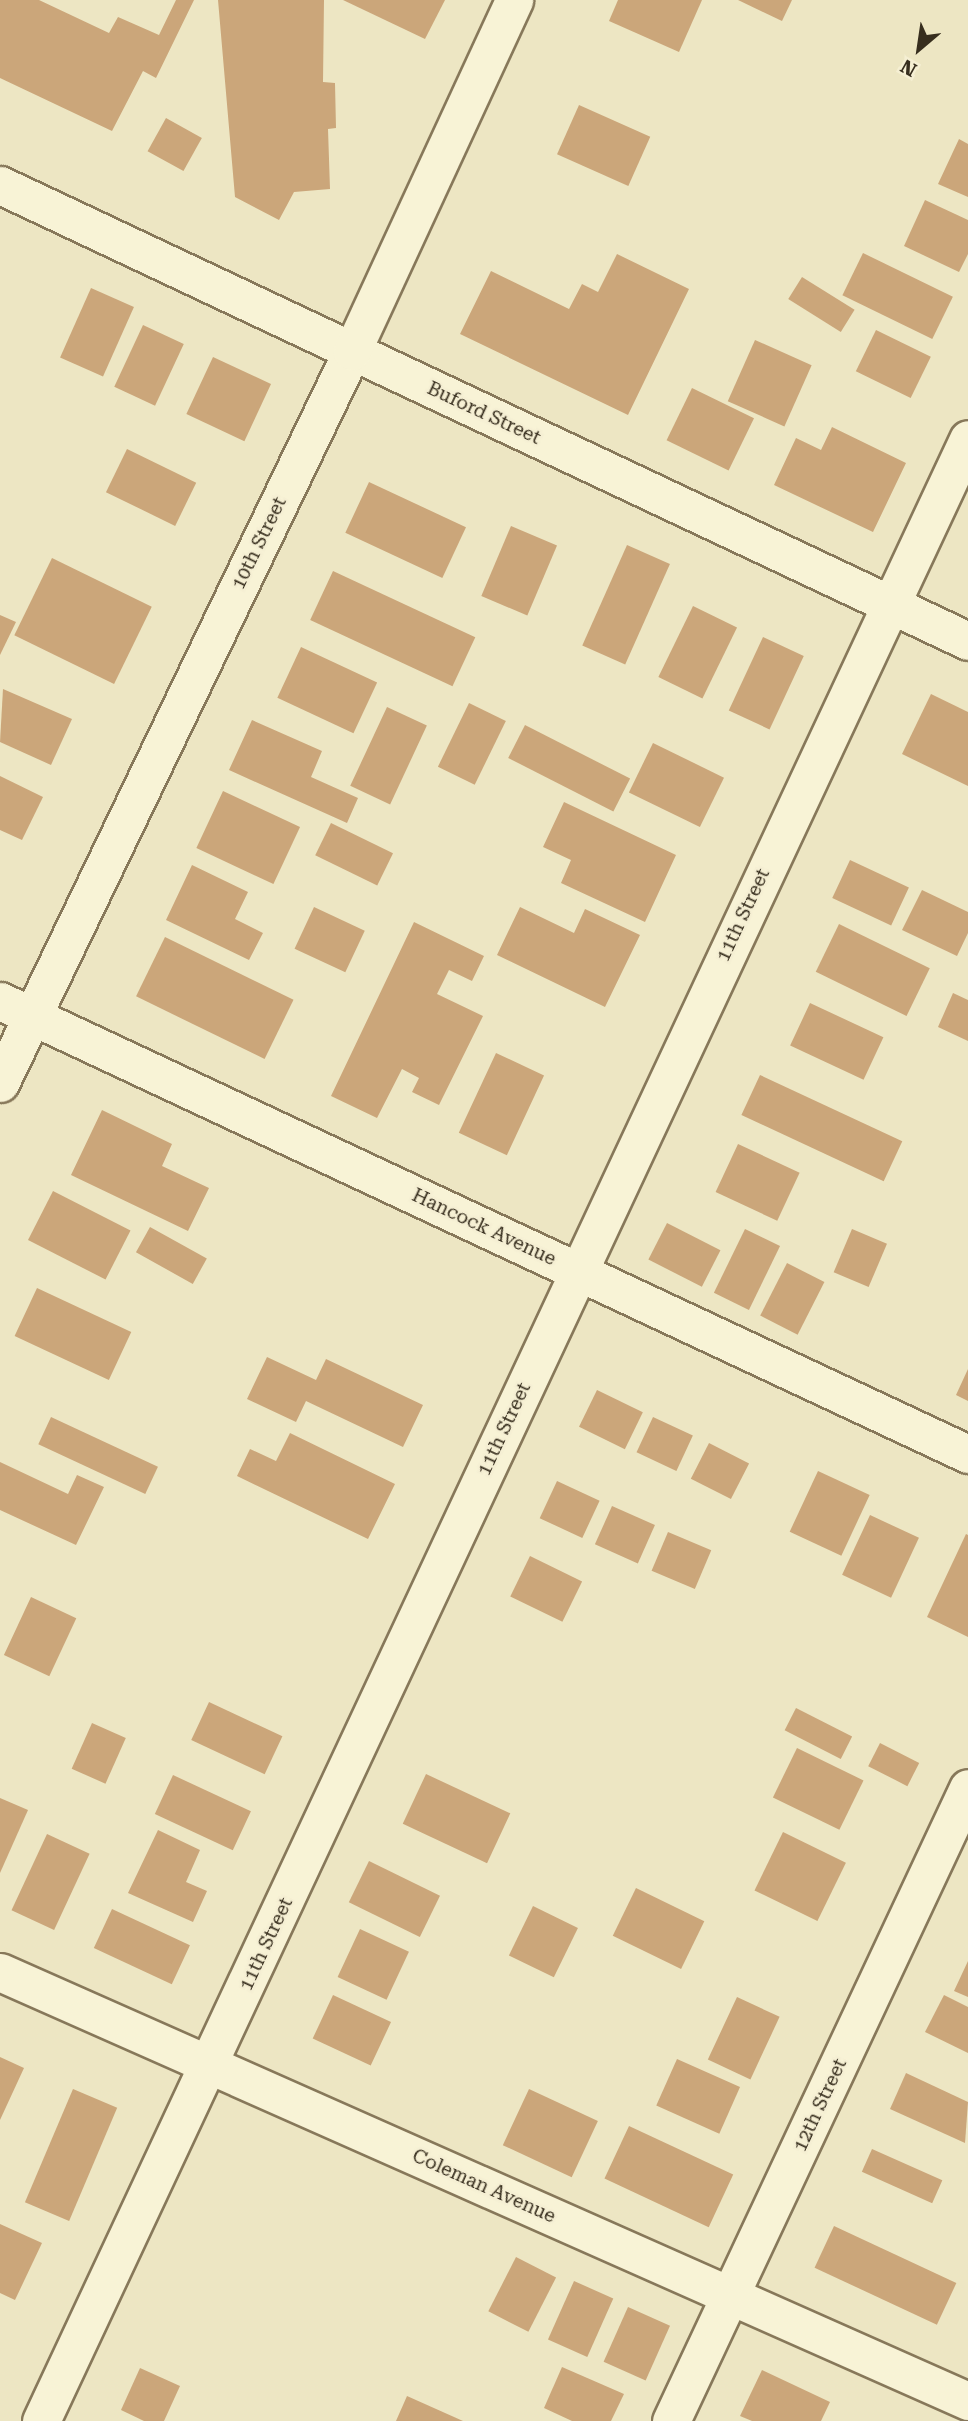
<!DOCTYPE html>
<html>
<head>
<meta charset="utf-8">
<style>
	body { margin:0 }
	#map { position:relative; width:968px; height:2421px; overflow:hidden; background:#ede6c3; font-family:"Roboto Serif",serif }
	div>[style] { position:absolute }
	.building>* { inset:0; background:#cba67a; transform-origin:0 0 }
	.roads { filter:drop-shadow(2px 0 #87785a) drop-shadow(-2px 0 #87785a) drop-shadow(0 2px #87785a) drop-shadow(0 -2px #87785a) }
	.minor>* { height:37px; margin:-18.5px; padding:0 18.5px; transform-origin:18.5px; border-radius:18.5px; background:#f8f3d6 }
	span { translate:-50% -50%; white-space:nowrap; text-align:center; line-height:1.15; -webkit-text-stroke:5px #f5efd3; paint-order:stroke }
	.street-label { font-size:19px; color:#372e1e }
	.north { position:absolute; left:884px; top:14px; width:70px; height:70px; -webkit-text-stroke:5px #f5efd3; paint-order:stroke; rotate:209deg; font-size:19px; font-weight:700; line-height:28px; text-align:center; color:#372e1e }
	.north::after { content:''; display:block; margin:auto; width:24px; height:32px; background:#372e1e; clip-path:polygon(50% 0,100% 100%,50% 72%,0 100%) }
</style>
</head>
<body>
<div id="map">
	<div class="building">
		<i style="clip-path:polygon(0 0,39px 0,109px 33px,118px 17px,159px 35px,176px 0,194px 0,156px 78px,143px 71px,112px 131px,0 78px)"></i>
		<i style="clip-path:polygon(218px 0,324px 0,323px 82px,335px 83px,336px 128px,328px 129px,330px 189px,294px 192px,279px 220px,235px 197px)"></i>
		<i style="clip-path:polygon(343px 0,445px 0,425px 39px)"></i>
		<i style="clip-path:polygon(618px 0,702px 0,679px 52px,609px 21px)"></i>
		<i style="clip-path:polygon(738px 0,792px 0,782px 21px)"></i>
		<i style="left:579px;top:105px;width:78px;height:54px;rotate:24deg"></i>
		<i style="left:166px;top:118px;width:41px;height:38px;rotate:29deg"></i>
		<i style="clip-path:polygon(959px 139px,968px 144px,968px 197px,938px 184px)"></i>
		<i style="clip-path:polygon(925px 200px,968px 220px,968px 254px,959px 272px,904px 246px)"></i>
		<i style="left:863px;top:253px;width:100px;height:47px;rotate:26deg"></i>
		<i style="clip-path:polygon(617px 254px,689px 289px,628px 415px,460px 334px,491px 271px,569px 309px,582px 284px,598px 292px)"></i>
		<i style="left:802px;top:277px;width:62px;height:26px;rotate:32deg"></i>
		<i style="left:91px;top:288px;width:47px;height:76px;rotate:24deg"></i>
		<i style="left:143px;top:325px;width:45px;height:68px;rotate:25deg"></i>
		<i style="left:876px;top:330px;width:61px;height:46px;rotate:26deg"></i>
		<i style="left:755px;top:340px;width:62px;height:67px;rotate:24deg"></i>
		<i style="left:213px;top:357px;width:64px;height:63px;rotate:25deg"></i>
		<i style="left:692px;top:388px;width:69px;height:58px;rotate:26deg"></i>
		<i style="clip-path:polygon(832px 427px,906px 463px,873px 532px,774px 485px,796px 438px,821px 450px)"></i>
		<i style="left:127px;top:449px;width:77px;height:48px;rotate:26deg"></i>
		<i style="left:369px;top:482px;width:107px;height:56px;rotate:25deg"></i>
		<i style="left:511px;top:526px;width:50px;height:76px;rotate:23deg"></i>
		<i style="left:627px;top:545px;width:47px;height:110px;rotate:24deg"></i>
		<i style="left:52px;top:558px;width:111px;height:86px;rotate:26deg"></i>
		<i style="left:333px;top:571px;width:157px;height:54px;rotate:25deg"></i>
		<i style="left:693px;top:606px;width:49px;height:79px;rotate:26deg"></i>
		<i style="clip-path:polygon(0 615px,16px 622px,0 655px)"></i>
		<i style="left:763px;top:637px;width:45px;height:81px;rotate:25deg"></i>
		<i style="left:301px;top:647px;width:84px;height:56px;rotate:25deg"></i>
		<i style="clip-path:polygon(3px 689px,72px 719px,51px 765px,0 742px)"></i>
		<i style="clip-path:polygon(931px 694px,968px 712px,968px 786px,902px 754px)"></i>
		<i style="left:469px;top:703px;width:41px;height:71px;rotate:26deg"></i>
		<i style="left:387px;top:707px;width:44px;height:87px;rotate:25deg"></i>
		<i style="clip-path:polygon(252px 720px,322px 751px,311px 777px,358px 798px,347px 823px,229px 770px)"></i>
		<i style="left:525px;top:725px;width:118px;height:37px;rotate:27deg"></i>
		<i style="left:653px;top:743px;width:79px;height:55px;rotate:26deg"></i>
		<i style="clip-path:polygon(0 776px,43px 797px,22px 840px,0 830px)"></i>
		<i style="left:223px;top:791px;width:85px;height:63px;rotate:25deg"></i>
		<i style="clip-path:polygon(564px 802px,676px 855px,645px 922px,561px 883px,571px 860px,543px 847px)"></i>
		<i style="left:331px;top:823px;width:69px;height:36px;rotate:26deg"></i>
		<i style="left:850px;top:860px;width:65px;height:42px;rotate:25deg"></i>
		<i style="clip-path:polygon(192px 865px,248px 892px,235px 919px,263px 933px,249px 960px,166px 920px)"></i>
		<i style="clip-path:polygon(922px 890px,968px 912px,968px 933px,957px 956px,902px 930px)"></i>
		<i style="left:314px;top:907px;width:56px;height:46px;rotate:25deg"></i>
		<i style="clip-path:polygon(520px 907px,574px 933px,585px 909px,640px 935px,605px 1007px,497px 955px)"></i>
		<i style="clip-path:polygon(414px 922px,484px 956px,472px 981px,449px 970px,437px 994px,483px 1016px,439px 1105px,412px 1092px,419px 1078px,402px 1069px,377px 1118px,331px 1096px)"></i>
		<i style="left:839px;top:924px;width:101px;height:53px;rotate:26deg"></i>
		<i style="left:165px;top:937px;width:143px;height:66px;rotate:26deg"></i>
		<i style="clip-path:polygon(953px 993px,968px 1000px,968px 1041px,938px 1027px)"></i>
		<i style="left:810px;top:1003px;width:81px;height:47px;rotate:25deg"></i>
		<i style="left:496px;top:1053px;width:53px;height:88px;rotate:25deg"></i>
		<i style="left:760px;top:1075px;width:157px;height:44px;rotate:25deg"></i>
		<i style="clip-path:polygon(102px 1110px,172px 1144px,162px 1166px,209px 1188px,188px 1231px,71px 1175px)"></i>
		<i style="left:738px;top:1144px;width:68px;height:53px;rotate:25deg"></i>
		<i style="left:53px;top:1191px;width:87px;height:55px;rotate:27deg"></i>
		<i style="left:667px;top:1223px;width:60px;height:41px;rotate:27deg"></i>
		<i style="left:150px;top:1227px;width:65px;height:29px;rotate:29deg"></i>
		<i style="left:745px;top:1229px;width:39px;height:71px;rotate:26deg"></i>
		<i style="left:852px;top:1229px;width:38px;height:47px;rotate:23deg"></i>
		<i style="left:787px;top:1263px;width:42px;height:59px;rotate:27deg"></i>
		<i style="left:37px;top:1288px;width:104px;height:53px;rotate:25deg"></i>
		<i style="clip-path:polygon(267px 1357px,316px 1380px,326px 1359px,423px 1405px,403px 1447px,306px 1401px,296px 1422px,247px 1399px)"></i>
		<i style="clip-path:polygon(968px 1369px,968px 1401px,956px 1395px)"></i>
		<i style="left:597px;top:1390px;width:51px;height:41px;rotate:26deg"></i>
		<i style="left:51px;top:1417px;width:118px;height:30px;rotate:25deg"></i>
		<i style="left:653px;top:1417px;width:44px;height:39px;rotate:25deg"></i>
		<i style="clip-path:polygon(290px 1433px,395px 1484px,368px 1539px,237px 1476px,250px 1449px,276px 1461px)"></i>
		<i style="left:709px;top:1443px;width:45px;height:40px;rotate:27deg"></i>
		<i style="clip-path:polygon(0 1462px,68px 1494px,77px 1475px,104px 1487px,76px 1545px,0 1510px)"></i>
		<i style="left:818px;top:1471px;width:57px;height:67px;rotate:25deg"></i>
		<i style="left:557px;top:1481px;width:47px;height:41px;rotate:25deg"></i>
		<i style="left:612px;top:1506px;width:47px;height:42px;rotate:24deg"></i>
		<i style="left:870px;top:1515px;width:54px;height:66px;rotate:25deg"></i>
		<i style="left:668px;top:1532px;width:47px;height:42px;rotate:23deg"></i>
		<i style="clip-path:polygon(966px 1534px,968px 1535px,968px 1637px,927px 1617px)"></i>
		<i style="left:530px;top:1556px;width:58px;height:45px;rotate:26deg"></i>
		<i style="left:31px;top:1597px;width:50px;height:64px;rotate:25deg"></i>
		<i style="left:209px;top:1702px;width:81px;height:42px;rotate:25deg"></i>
		<i style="left:796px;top:1708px;width:63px;height:25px;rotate:27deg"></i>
		<i style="left:92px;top:1723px;width:37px;height:50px;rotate:24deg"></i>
		<i style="left:880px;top:1743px;width:44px;height:26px;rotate:27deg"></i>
		<i style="left:797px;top:1748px;width:74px;height:55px;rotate:26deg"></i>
		<i style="left:426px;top:1774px;width:93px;height:55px;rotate:25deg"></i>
		<i style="left:173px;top:1775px;width:86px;height:43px;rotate:25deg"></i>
		<i style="clip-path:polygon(0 1798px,28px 1810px,0 1873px)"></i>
		<i style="clip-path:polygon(158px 1830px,200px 1850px,186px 1882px,207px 1891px,193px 1922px,128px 1893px)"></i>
		<i style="left:783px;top:1832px;width:70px;height:65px;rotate:26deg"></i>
		<i style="left:47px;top:1834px;width:47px;height:84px;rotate:25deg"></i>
		<i style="left:369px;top:1861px;width:79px;height:46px;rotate:26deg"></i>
		<i style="left:636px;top:1888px;width:76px;height:53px;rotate:26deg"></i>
		<i style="left:533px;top:1906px;width:50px;height:55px;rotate:26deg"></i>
		<i style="left:112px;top:1909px;width:86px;height:43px;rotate:25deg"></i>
		<i style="left:360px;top:1929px;width:54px;height:53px;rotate:25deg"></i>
		<i style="clip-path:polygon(968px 1961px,968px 1997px,954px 1991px)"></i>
		<i style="left:333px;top:1995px;width:64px;height:48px;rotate:25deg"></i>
		<i style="clip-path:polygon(944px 1995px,968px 2007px,968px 2053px,925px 2032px)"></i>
		<i style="left:737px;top:1997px;width:47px;height:69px;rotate:25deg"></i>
		<i style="clip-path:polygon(0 2057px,24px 2068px,0 2120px)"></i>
		<i style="left:677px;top:2059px;width:69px;height:51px;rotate:24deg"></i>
		<i style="clip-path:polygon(906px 2073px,968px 2102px,965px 2143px,890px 2109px)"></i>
		<i style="left:73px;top:2089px;width:48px;height:123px;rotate:23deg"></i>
		<i style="left:529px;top:2089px;width:76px;height:62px;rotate:25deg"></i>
		<i style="left:629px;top:2126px;width:115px;height:58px;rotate:25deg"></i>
		<i style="left:872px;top:2149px;width:77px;height:25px;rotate:24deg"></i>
		<i style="clip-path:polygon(0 2224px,42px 2243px,15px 2300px,0 2293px)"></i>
		<i style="left:834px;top:2226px;width:135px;height:46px;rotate:25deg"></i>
		<i style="left:516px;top:2257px;width:45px;height:61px;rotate:27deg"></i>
		<i style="left:574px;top:2281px;width:43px;height:64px;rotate:24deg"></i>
		<i style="left:628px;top:2307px;width:46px;height:60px;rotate:24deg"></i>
		<i style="clip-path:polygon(562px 2367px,624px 2394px,611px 2421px,572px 2421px,544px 2408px)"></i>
		<i style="clip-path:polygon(140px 2368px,180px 2386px,164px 2421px,144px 2421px,121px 2410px)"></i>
		<i style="clip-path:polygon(762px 2370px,830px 2402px,821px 2421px,752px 2421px,740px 2416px)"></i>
		<i style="clip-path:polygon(407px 2396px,463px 2421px,396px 2421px)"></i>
	</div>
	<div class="roads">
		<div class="minor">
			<i style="left:0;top:185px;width:1070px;rotate:25.22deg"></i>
			<i style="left:0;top:1001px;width:1069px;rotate:25.08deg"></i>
			<i style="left:0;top:1083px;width:812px;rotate:-64.32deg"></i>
			<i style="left:352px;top:351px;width:387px;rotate:-65.2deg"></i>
			<i style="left:0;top:1972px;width:1059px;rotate:23.9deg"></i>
			<i style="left:41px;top:2421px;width:2188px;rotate:-64.93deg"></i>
			<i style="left:671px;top:2421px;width:699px;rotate:-64.86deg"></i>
		</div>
	</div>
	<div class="street-label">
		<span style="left:484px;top:413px;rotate:25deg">Buford Street</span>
		<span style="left:259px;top:543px;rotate:-64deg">10th Street</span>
		<span style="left:743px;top:915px;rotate:-65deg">11th Street</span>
		<span style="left:484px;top:1227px;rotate:25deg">Hancock Avenue</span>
		<span style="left:504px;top:1429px;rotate:-65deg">11th Street</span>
		<span style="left:266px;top:1944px;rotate:-65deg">11th Street</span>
		<span style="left:820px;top:2105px;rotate:-65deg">12th Street</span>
		<span style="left:484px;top:2186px;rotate:24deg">Coleman Avenue</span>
	</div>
	<div class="north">N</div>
</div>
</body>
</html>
